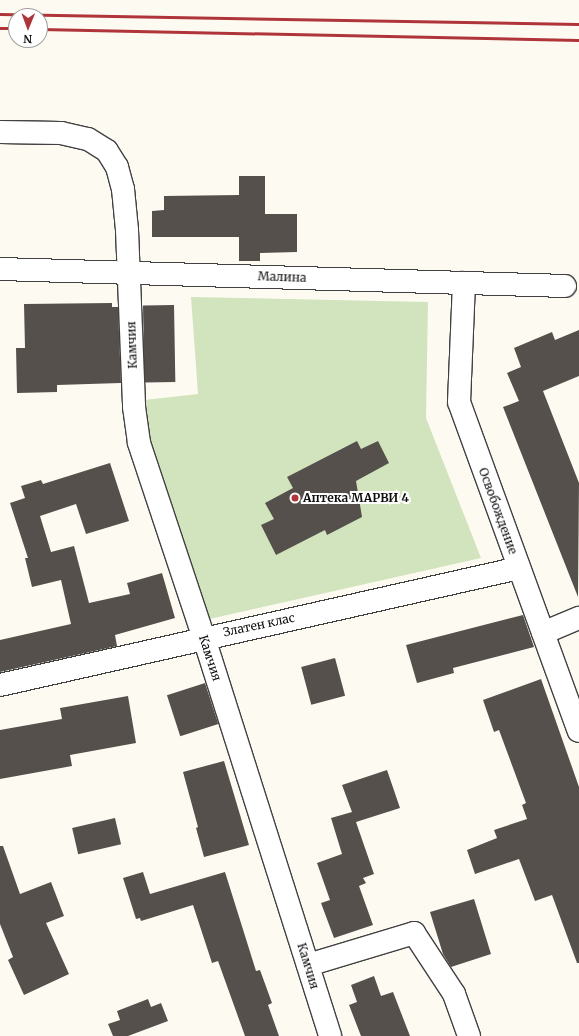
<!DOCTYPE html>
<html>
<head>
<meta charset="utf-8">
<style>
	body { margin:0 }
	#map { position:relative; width:579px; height:1036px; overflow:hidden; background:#fdfbf1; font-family:Merriweather,serif }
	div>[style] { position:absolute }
	.green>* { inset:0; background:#d2e4be }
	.building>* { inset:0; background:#56504c; transform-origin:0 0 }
	.roads { filter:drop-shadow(1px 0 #414141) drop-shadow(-1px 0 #414141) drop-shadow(0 1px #414141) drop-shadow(0 -1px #414141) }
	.minor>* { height:22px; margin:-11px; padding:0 11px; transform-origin:11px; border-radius:11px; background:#fff }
	.rail>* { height:3px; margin:-1.5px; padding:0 1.5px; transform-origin:1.5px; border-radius:1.5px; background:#af353b }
	.dots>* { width:11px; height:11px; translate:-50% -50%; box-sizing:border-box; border:2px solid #fff; border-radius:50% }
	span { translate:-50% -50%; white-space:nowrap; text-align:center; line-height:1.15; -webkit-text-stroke:4px #fff; paint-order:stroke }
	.street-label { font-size:12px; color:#0e0e0e }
	.poi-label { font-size:12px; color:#0e0e0e; font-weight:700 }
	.left { translate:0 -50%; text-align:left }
	.north { position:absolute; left:8px; top:8px; width:40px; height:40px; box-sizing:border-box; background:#fff; border:1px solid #9f9f9f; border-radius:50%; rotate:181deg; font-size:11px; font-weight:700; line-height:16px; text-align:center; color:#0e0e0e }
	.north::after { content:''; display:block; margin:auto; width:14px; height:18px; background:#af353b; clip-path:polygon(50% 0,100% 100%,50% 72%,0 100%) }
</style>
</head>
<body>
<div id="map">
	<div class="green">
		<i style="clip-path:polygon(191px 297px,428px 302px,426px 418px,481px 558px,205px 620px,147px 438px,144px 400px,198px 394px)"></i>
	</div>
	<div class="building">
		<i style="clip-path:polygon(239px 176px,265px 176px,265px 214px,297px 214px,297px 252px,260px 253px,260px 261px,239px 261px,239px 237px,152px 237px,152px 211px,164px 210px,164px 196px,239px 195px)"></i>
		<i style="clip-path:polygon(112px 303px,112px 307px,118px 307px,121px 383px,57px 385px,57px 392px,17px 393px,16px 348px,25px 348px,24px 304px)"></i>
		<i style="left:174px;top:305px;width:77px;height:31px;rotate:89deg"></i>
		<i style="clip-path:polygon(579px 330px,579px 376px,543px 391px,579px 483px,578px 597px,503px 407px,519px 401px,507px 373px,521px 367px,514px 348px,552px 332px,555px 340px)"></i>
		<i style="clip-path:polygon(357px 441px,361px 449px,378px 441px,389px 463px,356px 481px,362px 517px,327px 535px,325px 530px,276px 555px,261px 525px,274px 519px,265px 503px,293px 488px,287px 477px)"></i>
		<i style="clip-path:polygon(110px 463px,129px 521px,86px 534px,76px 504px,40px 516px,51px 552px,74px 546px,89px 603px,130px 594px,127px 583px,162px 573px,175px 618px,115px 635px,117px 646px,0 672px,0 640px,71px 624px,61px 580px,32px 587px,25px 558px,28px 558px,10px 503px,25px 498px,21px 486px,41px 480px,43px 484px)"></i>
		<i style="clip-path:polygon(523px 615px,534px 647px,453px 668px,454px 673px,417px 683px,406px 645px)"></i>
		<i style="left:335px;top:658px;width:39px;height:35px;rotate:75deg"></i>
		<i style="clip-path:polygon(541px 679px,579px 787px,579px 963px,577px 963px,552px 895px,535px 901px,519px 859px,475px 874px,467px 850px,497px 838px,494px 830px,527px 819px,522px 805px,526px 803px,499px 730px,494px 732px,483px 700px)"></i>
		<i style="left:205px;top:683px;width:43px;height:40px;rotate:72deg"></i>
		<i style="clip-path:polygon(128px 696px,136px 743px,70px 755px,72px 766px,0 779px,0 730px,62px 719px,60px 708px)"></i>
		<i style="clip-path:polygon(224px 761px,249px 845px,204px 857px,196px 828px,198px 827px,183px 772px)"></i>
		<i style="clip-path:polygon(387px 770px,400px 808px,356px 822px,374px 874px,363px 878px,366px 883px,359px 886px,373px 925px,334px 938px,321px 903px,330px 900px,317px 863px,342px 854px,331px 818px,352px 812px,342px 785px)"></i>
		<i style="left:115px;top:818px;width:27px;height:44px;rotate:77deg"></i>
		<i style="clip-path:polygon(0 846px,3px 846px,20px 894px,51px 882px,64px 916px,46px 923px,69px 974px,24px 995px,8px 960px,13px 957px,0 924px)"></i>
		<i style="clip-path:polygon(143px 872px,150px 894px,225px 872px,256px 971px,260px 970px,272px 1003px,268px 1005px,279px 1036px,245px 1036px,218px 961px,212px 963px,193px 905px,141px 921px,140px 918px,136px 919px,123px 878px)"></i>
		<i style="clip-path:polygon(474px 899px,491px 954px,451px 967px,443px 954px,430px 912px)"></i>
		<i style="clip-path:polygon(374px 976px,381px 996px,393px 992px,410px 1036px,361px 1036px,349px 1005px,357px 1002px,351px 985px)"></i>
		<i style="clip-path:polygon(148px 999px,151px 1007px,161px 1003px,168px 1021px,128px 1036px,113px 1036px,108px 1024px,120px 1020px,117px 1011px)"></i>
	</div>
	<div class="roads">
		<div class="minor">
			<i style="left:0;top:132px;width:61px;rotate:0.9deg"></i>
			<i style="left:61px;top:133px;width:28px;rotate:13deg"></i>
			<i style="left:88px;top:139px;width:22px;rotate:32deg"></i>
			<i style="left:107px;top:151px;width:19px;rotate:58deg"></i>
			<i style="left:117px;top:167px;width:23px;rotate:75deg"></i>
			<i style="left:123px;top:189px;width:41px;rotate:84.4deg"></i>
			<i style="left:127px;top:230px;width:177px;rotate:87.7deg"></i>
			<i style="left:134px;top:407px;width:36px;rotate:82deg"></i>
			<i style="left:139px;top:443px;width:206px;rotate:71.6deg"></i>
			<i style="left:204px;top:638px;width:417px;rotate:72.4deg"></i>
			<i style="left:0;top:269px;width:565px;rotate:1.72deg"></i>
			<i style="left:464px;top:283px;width:119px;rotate:92.4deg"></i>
			<i style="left:459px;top:402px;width:350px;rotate:70deg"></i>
			<i style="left:543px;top:633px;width:39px;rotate:-23deg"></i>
			<i style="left:0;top:685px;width:532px;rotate:-12.7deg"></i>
			<i style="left:308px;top:965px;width:111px;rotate:-16.8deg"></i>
			<i style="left:414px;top:933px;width:73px;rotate:56.7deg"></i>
			<i style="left:454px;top:994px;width:45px;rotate:70.3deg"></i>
		</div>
	</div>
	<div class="rail">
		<i style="left:0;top:14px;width:579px;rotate:0.99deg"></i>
		<i style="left:0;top:28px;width:16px"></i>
		<i style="left:40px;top:29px;width:539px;rotate:1.17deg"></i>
	</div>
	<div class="dots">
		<i style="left:295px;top:498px;background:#af353b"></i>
	</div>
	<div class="street-label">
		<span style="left:282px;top:277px;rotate:2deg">Малина</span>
		<span style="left:132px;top:345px;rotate:-92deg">Камчия</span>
		<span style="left:498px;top:511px;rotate:70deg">Освобождение</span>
		<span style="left:259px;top:625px;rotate:-12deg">Златен клас</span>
		<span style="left:210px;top:658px;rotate:72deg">Камчия</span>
		<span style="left:308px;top:966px;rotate:73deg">Камчия</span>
	</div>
	<div class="poi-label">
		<span class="left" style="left:303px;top:498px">Аптека МАРВИ 4</span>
	</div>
	<div class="north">N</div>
</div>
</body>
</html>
